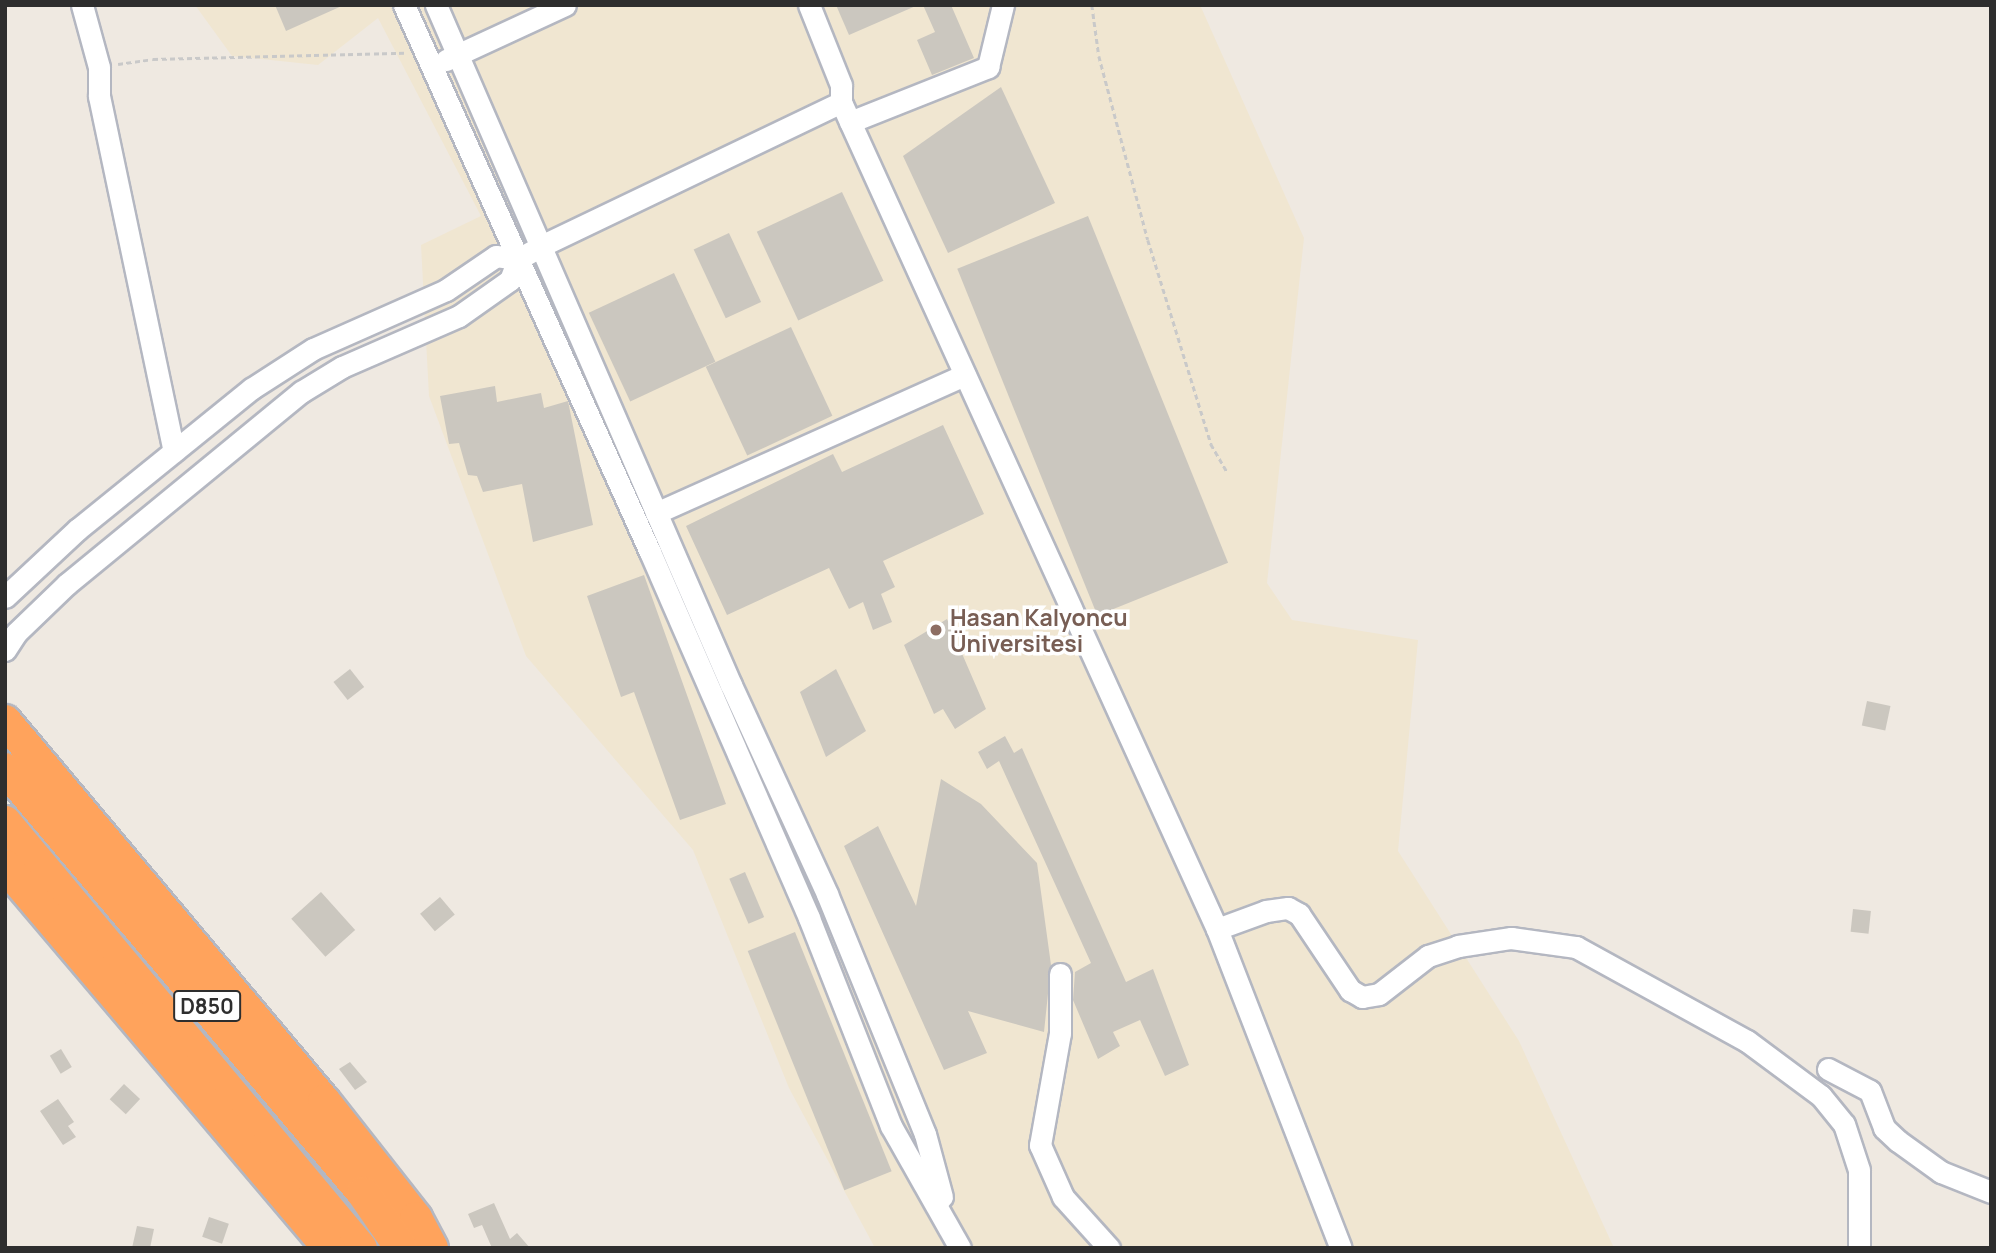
<!DOCTYPE html>
<html>
<head>
<meta charset="utf-8">
<style>
	body { margin:0 }
	#map { position:relative; width:1996px; height:1253px; overflow:hidden; background:#efe9e1; font-family:Manrope,sans-serif }
	div>[style] { position:absolute }
	.education>* { inset:0; background:#f0e6d1 }
	.building>* { inset:0; background:#cbc7bf; transform-origin:0 0 }
	.path>* { height:2.5px; margin-top:-1.25px; transform-origin:0; background:repeating-linear-gradient(90deg,#c9c9c9 0 5px,transparent 0 8.5px) }
	.roads { filter:drop-shadow(2px 0 #b4b7c1) drop-shadow(-2px 0 #b4b7c1) drop-shadow(0 2px #b4b7c1) drop-shadow(0 -2px #b4b7c1) }
	.minor>* { height:21px; margin:-10.5px; padding:0 10.5px; transform-origin:10.5px; border-radius:10.5px; background:#fff }
	.highway>* { height:32px; margin:-16px; padding:0 16px; transform-origin:16px; border-radius:16px; background:#ffa35c }
	.dots>* { width:19px; height:19px; translate:-50% -50%; box-sizing:border-box; border:4px solid #fff; border-radius:50% }
	span { translate:-50% -50%; white-space:nowrap; text-align:center; line-height:1.15; -webkit-text-stroke:7px #fff; paint-order:stroke }
	.shield-label span { padding:2px 5px; background:#fff; border:2px solid; border-radius:5px; -webkit-text-stroke-width:0 }
	.shield-label { font-size:21px; color:#2e2e2e; font-weight:700 }
	.education-label { font-size:23px; color:#785e54; font-weight:700 }
	.left { translate:0 -50%; text-align:left }
	.frame { position:absolute; inset:0; border:7px solid #2e2e2e; pointer-events:none }
</style>
</head>
<body>
<div id="map">
	<div class="education">
		<i style="clip-path:polygon(195px 5px,1200px 5px,1304px 238px,1267px 583px,1292px 620px,1418px 640px,1398px 851px,1519px 1041px,1614px 1248px,875px 1248px,789px 1088px,693px 850px,526px 656px,429px 396px,421px 245px,481px 216px,378px 18px,318px 65px,232px 56px)"></i>
	</div>
	<div class="building">
		<i style="clip-path:polygon(275px 5px,344px 5px,286px 31px)"></i>
		<i style="clip-path:polygon(836px 5px,918px 5px,849px 35px)"></i>
		<i style="clip-path:polygon(923px 5px,951px 5px,974px 58px,932px 75px,917px 40px,935px 32px)"></i>
		<i style="clip-path:polygon(1001px 87px,1055px 203px,948px 253px,903px 156px)"></i>
		<i style="left:842px;top:192px;width:98px;height:94px;rotate:65deg"></i>
		<i style="left:1088px;top:216px;width:374px;height:141px;rotate:68deg"></i>
		<i style="left:729px;top:233px;width:76px;height:39px;rotate:65deg"></i>
		<i style="left:674px;top:273px;width:98px;height:94px;rotate:65deg"></i>
		<i style="left:791px;top:327px;width:98px;height:94px;rotate:65deg"></i>
		<i style="clip-path:polygon(495px 386px,497px 402px,541px 393px,544px 408px,568px 401px,593px 525px,533px 542px,522px 484px,483px 492px,477px 476px,468px 475px,459px 443px,449px 444px,440px 396px)"></i>
		<i style="clip-path:polygon(943px 425px,984px 514px,883px 561px,895px 587px,881px 594px,892px 622px,873px 630px,863px 602px,849px 609px,829px 568px,727px 615px,686px 526px,833px 454px,842px 472px)"></i>
		<i style="clip-path:polygon(644px 575px,726px 804px,680px 820px,634px 692px,621px 697px,587px 596px)"></i>
		<i style="clip-path:polygon(947px 619px,986px 709px,955px 729px,943px 709px,934px 714px,904px 645px)"></i>
		<i style="left:350px;top:669px;width:23px;height:21px;rotate:52deg"></i>
		<i style="clip-path:polygon(836px 669px,866px 731px,826px 757px,800px 692px)"></i>
		<i style="left:1867px;top:701px;width:24px;height:25px;rotate:12deg"></i>
		<i style="clip-path:polygon(1005px 736px,1014px 753px,1022px 748px,1126px 982px,1153px 969px,1189px 1065px,1165px 1076px,1140px 1020px,1113px 1032px,1120px 1046px,1098px 1059px,1073px 1000px,1075px 972px,1091px 963px,999px 761px,987px 769px,978px 752px)"></i>
		<i style="clip-path:polygon(941px 779px,981px 804px,1037px 863px,1051px 965px,1044px 1032px,968px 1011px,987px 1053px,944px 1070px,844px 846px,878px 826px,916px 906px)"></i>
		<i style="left:745px;top:872px;width:49px;height:17px;rotate:67deg"></i>
		<i style="left:321px;top:892px;width:51px;height:40px;rotate:48deg"></i>
		<i style="left:440px;top:897px;width:23px;height:26px;rotate:50deg"></i>
		<i style="left:1853px;top:909px;width:18px;height:23px;rotate:6deg"></i>
		<i style="left:795px;top:932px;width:258px;height:51px;rotate:68deg"></i>
		<i style="left:61px;top:1049px;width:21px;height:13px;rotate:59deg"></i>
		<i style="clip-path:polygon(350px 1062px,367px 1082px,355px 1090px,339px 1069px)"></i>
		<i style="left:124px;top:1084px;width:22px;height:21px;rotate:43deg"></i>
		<i style="clip-path:polygon(58px 1099px,74px 1122px,68px 1126px,76px 1137px,63px 1145px,40px 1111px)"></i>
		<i style="clip-path:polygon(494px 1203px,510px 1239px,517px 1233px,530px 1248px,492px 1248px,482px 1225px,474px 1228px,468px 1214px)"></i>
		<i style="left:209px;top:1217px;width:21px;height:21px;rotate:19deg"></i>
		<i style="clip-path:polygon(137px 1226px,154px 1229px,150px 1248px,132px 1248px)"></i>
	</div>
	<div class="path">
		<i style="left:1092px;top:5px;width:51px;rotate:82.2deg"></i>
		<i style="left:1099px;top:56px;width:190px;rotate:75.1deg"></i>
		<i style="left:1148px;top:240px;width:214px;rotate:72.8deg"></i>
		<i style="left:1211px;top:444px;width:32px;rotate:60deg"></i>
		<i style="left:118px;top:64px;width:35px;rotate:-8deg"></i>
		<i style="left:153px;top:59px;width:252px;rotate:-1.4deg"></i>
	</div>
	<div class="roads">
		<div class="minor">
			<i style="left:82px;top:5px;width:64px;rotate:74.7deg"></i>
			<i style="left:99px;top:67px;width:29px;rotate:90deg"></i>
			<i style="left:99px;top:96px;width:363px;rotate:78.1deg"></i>
			<i style="left:404px;top:5px;width:600px;rotate:65.79deg"></i>
			<i style="left:650px;top:552px;width:399px;rotate:66.5deg"></i>
			<i style="left:809px;top:918px;width:224px;rotate:68.5deg"></i>
			<i style="left:891px;top:1126px;width:140px;rotate:60.5deg"></i>
			<i style="left:436px;top:5px;width:741px;rotate:66.55deg"></i>
			<i style="left:731px;top:685px;width:230px;rotate:65.3deg"></i>
			<i style="left:827px;top:894px;width:259px;rotate:67.8deg"></i>
			<i style="left:925px;top:1134px;width:65px;rotate:74.9deg"></i>
			<i style="left:446px;top:60px;width:131px;rotate:-24.8deg"></i>
			<i style="left:841px;top:102px;width:908px;rotate:65.55deg"></i>
			<i style="left:1217px;top:929px;width:342px;rotate:68.8deg"></i>
			<i style="left:850px;top:122px;width:149px;rotate:-21.7deg"></i>
			<i style="left:988px;top:67px;width:64px;rotate:-76.4deg"></i>
			<i style="left:656px;top:513px;width:338px;rotate:-24.1deg"></i>
			<i style="left:5px;top:597px;width:100px;rotate:-43deg"></i>
			<i style="left:78px;top:529px;width:223px;rotate:-39deg"></i>
			<i style="left:251px;top:389px;width:74px;rotate:-32.8deg"></i>
			<i style="left:313px;top:349px;width:145px;rotate:-23.9deg"></i>
			<i style="left:446px;top:290px;width:60px;rotate:-34.2deg"></i>
			<i style="left:496px;top:256px;width:22px;rotate:8deg"></i>
			<i style="left:5px;top:650px;width:20px;rotate:-57deg"></i>
			<i style="left:16px;top:633px;width:71px;rotate:-43.9deg"></i>
			<i style="left:67px;top:584px;width:303px;rotate:-39.4deg"></i>
			<i style="left:301px;top:392px;width:48px;rotate:-31.4deg"></i>
			<i style="left:342px;top:367px;width:128px;rotate:-23.6deg"></i>
			<i style="left:459px;top:316px;width:62px;rotate:-35.2deg"></i>
			<i style="left:510px;top:280px;width:22px;rotate:-69deg"></i>
			<i style="left:518px;top:259px;width:26px;rotate:-29deg"></i>
			<i style="left:541px;top:246px;width:333px;rotate:-25.6deg"></i>
			<i style="left:841px;top:102px;width:17px;rotate:-90deg"></i>
			<i style="left:841px;top:85px;width:86px;rotate:-111.8deg"></i>
			<i style="left:1217px;top:929px;width:52px;rotate:-20.2deg"></i>
			<i style="left:1266px;top:911px;width:22px;rotate:-8deg"></i>
			<i style="left:1288px;top:908px;width:13px;rotate:29deg"></i>
			<i style="left:1299px;top:914px;width:92px;rotate:56.1deg"></i>
			<i style="left:1350px;top:990px;width:14px;rotate:30deg"></i>
			<i style="left:1362px;top:997px;width:17px;rotate:-10deg"></i>
			<i style="left:1379px;top:994px;width:62px;rotate:-37.8deg"></i>
			<i style="left:1428px;top:956px;width:32px;rotate:-18deg"></i>
			<i style="left:1458px;top:946px;width:54px;rotate:-8.6deg"></i>
			<i style="left:1511px;top:938px;width:66px;rotate:7.9deg"></i>
			<i style="left:1576px;top:947px;width:195px;rotate:28.8deg"></i>
			<i style="left:1747px;top:1041px;width:92px;rotate:36.6deg"></i>
			<i style="left:1821px;top:1096px;width:36px;rotate:51deg"></i>
			<i style="left:1844px;top:1124px;width:48px;rotate:71.9deg"></i>
			<i style="left:1859px;top:1170px;width:78px;rotate:90deg"></i>
			<i style="left:1060px;top:974px;width:59px;rotate:90deg"></i>
			<i style="left:1060px;top:1033px;width:114px;rotate:100.1deg"></i>
			<i style="left:1040px;top:1145px;width:57px;rotate:66.1deg"></i>
			<i style="left:1063px;top:1197px;width:69px;rotate:48deg"></i>
			<i style="left:1828px;top:1069px;width:47px;rotate:27.6deg"></i>
			<i style="left:1870px;top:1091px;width:40px;rotate:69deg"></i>
			<i style="left:1884px;top:1128px;width:19px;rotate:43deg"></i>
			<i style="left:1898px;top:1141px;width:53px;rotate:35.8deg"></i>
			<i style="left:1941px;top:1172px;width:54px;rotate:21.8deg"></i>
		</div>
		<div class="highway">
			<i style="left:5px;top:721px;width:496px;rotate:50deg"></i>
			<i style="left:324px;top:1101px;width:149px;rotate:51.8deg"></i>
			<i style="left:416px;top:1218px;width:34px;rotate:62deg"></i>
			<i style="left:5px;top:769px;width:555px;rotate:49.82deg"></i>
			<i style="left:363px;top:1193px;width:67px;rotate:55.4deg"></i>
			<i style="left:5px;top:822px;width:555px;rotate:50.12deg"></i>
			<i style="left:5px;top:866px;width:501px;rotate:49.7deg"></i>
		</div>
	</div>
	<div class="dots">
		<i style="left:936px;top:630px;background:#8d6e63"></i>
	</div>
	<div class="shield-label">
		<span style="left:207px;top:1006px">D850</span>
	</div>
	<div class="education-label">
		<span class="left" style="left:950px;top:630px">Hasan Kalyoncu<br>Üniversitesi</span>
	</div>
	<div class="frame"></div>
</div>
</body>
</html>
